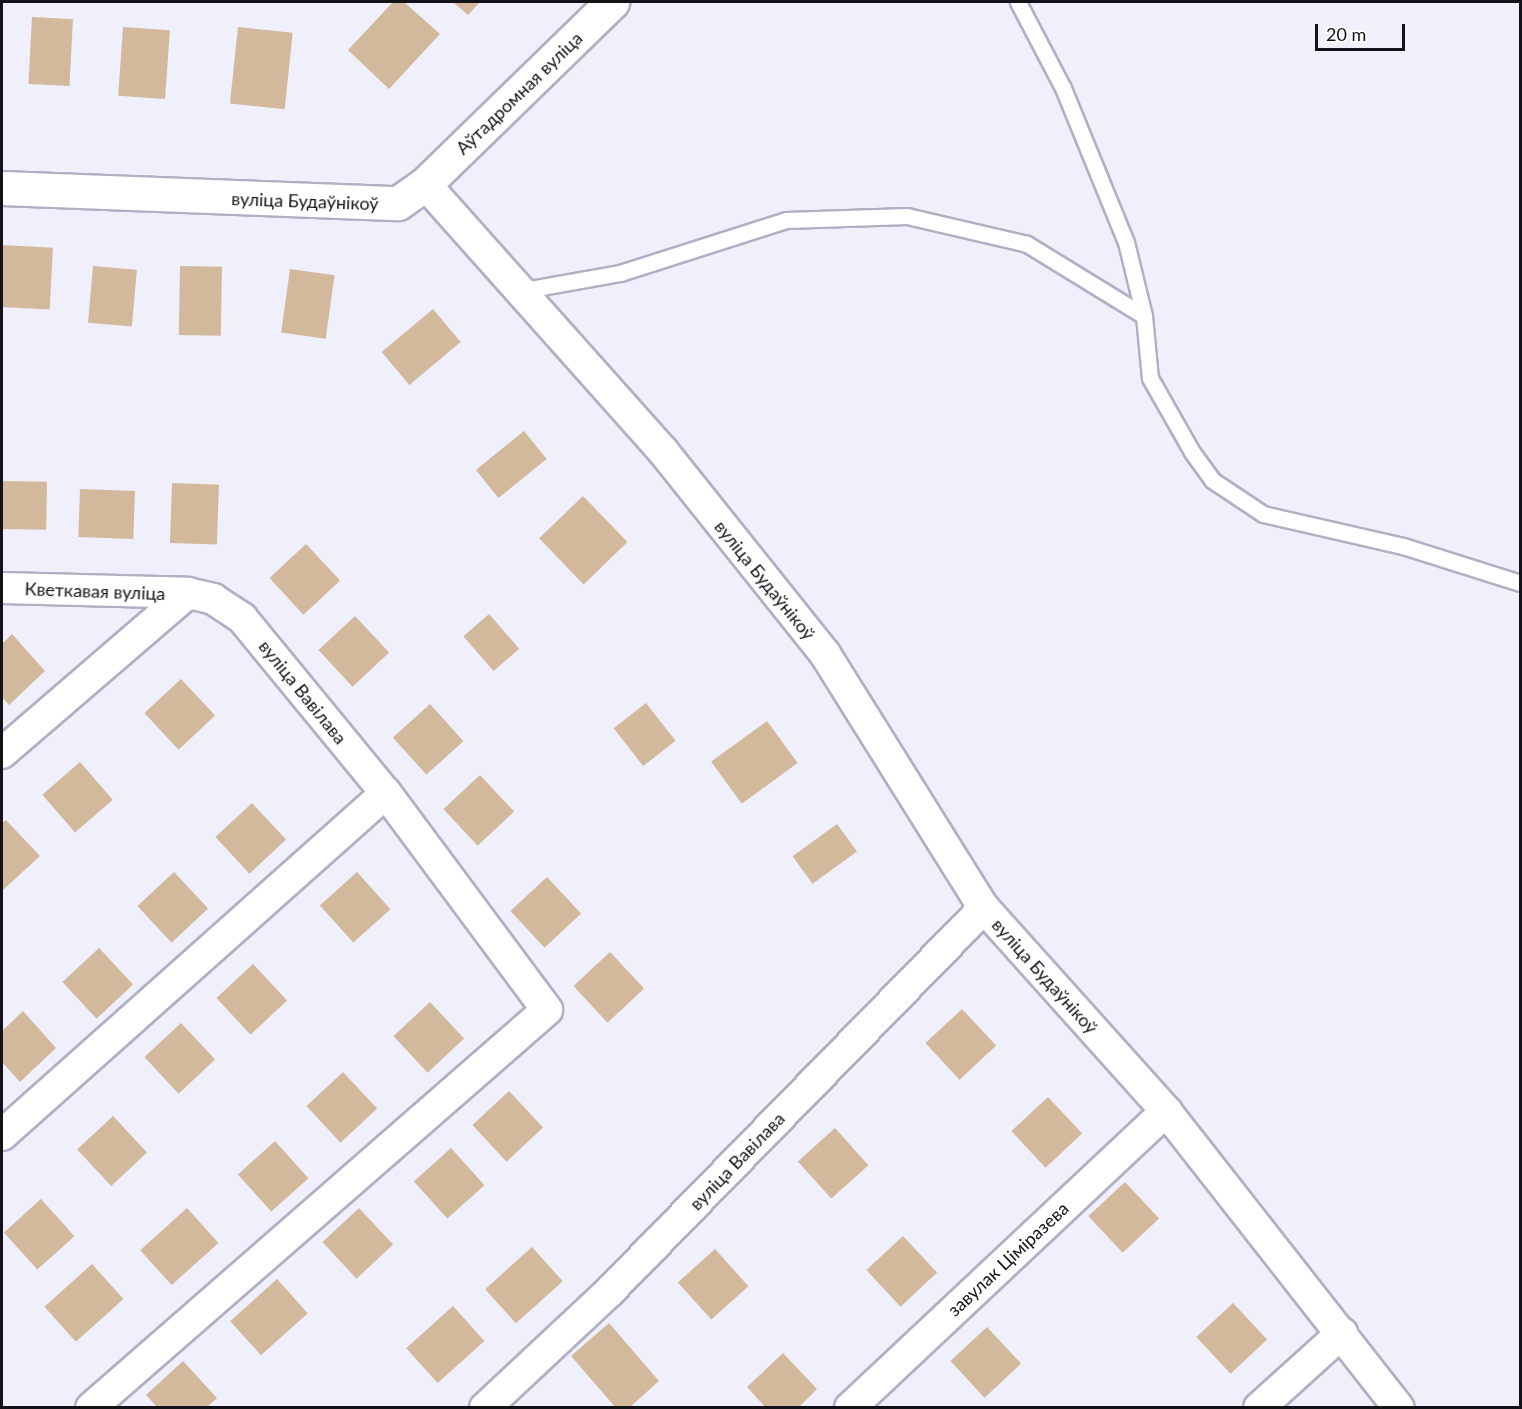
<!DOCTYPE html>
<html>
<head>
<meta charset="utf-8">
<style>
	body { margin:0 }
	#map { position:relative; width:1522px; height:1409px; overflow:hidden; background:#f0effc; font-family:Lato,sans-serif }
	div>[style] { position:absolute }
	.building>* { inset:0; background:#d3b99c; transform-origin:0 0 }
	.roads { filter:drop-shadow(2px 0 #b1afc4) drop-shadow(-2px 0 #b1afc4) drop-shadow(0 2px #b1afc4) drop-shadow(0 -2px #b1afc4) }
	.service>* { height:15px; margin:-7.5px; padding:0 7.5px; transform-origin:7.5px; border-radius:7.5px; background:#fff }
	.minor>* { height:30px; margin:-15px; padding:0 15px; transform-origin:15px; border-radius:15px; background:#fff }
	.tertiary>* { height:33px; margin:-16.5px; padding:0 16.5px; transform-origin:16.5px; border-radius:16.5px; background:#fff }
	span { translate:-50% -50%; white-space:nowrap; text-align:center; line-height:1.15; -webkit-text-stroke:5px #fff; paint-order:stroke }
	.street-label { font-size:18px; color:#131219 }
	.frame { position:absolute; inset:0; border:3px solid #131219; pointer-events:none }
	.scale { position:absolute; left:1315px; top:24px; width:90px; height:27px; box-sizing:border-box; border:3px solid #131219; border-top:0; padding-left:8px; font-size:18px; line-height:21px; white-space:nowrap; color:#131219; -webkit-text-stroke:4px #fff; paint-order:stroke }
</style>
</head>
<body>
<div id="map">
	<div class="building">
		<i style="clip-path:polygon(393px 2px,404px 2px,440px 34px,389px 89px,348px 50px)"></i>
		<i style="clip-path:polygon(453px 2px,480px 2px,468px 15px)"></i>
		<i style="left:32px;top:17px;width:41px;height:67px;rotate:3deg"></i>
		<i style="left:123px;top:27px;width:47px;height:69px;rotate:4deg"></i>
		<i style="left:238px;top:27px;width:55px;height:77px;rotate:6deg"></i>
		<i style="left:2px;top:245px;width:51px;height:62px;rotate:3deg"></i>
		<i style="left:93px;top:266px;width:44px;height:57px;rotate:5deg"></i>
		<i style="left:180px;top:266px;width:42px;height:69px;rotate:1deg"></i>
		<i style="left:290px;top:269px;width:45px;height:64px;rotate:8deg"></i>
		<i style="left:433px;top:309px;width:43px;height:67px;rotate:50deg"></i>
		<i style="left:524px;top:431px;width:36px;height:62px;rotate:51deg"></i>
		<i style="left:2px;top:481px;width:45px;height:48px;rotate:1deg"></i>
		<i style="left:172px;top:483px;width:47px;height:60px;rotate:2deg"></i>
		<i style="left:80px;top:489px;width:55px;height:48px;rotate:2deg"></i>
		<i style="left:583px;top:496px;width:64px;height:61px;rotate:46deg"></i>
		<i style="left:306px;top:544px;width:50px;height:50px;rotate:47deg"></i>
		<i style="left:489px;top:614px;width:46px;height:34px;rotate:49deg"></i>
		<i style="left:355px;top:616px;width:50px;height:50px;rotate:47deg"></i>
		<i style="clip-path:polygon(12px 634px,45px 671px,9px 705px,2px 697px,2px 644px)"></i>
		<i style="left:181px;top:679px;width:50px;height:50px;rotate:47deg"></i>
		<i style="left:646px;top:703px;width:48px;height:41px;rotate:52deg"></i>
		<i style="left:430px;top:704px;width:50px;height:50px;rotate:48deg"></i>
		<i style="left:767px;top:721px;width:52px;height:69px;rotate:54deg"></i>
		<i style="left:80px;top:762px;width:50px;height:50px;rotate:49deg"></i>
		<i style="left:480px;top:775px;width:50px;height:50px;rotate:47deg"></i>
		<i style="left:252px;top:803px;width:50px;height:50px;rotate:47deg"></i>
		<i style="clip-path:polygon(6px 820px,40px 856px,3px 890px,2px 823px)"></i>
		<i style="left:837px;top:824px;width:34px;height:55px;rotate:54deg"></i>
		<i style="left:174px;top:872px;width:50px;height:50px;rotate:47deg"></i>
		<i style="left:357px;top:872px;width:50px;height:50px;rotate:48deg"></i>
		<i style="left:547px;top:877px;width:50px;height:50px;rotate:47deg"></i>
		<i style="left:99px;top:948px;width:50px;height:50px;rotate:47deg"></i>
		<i style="left:610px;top:952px;width:50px;height:50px;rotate:47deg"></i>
		<i style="left:253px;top:964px;width:50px;height:50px;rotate:47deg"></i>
		<i style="left:430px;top:1002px;width:50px;height:50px;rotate:47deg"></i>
		<i style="left:962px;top:1009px;width:50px;height:50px;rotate:47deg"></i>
		<i style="clip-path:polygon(23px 1011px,56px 1048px,20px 1082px,2px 1062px,2px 1031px)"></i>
		<i style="left:181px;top:1023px;width:50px;height:50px;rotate:47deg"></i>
		<i style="left:343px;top:1072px;width:50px;height:50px;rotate:47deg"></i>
		<i style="left:509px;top:1091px;width:50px;height:50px;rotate:47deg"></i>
		<i style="left:1048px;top:1097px;width:50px;height:50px;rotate:47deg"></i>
		<i style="left:113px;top:1116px;width:50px;height:49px;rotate:47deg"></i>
		<i style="left:835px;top:1128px;width:50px;height:50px;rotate:48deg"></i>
		<i style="left:275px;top:1141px;width:50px;height:50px;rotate:48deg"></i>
		<i style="left:451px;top:1148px;width:50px;height:50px;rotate:48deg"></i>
		<i style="left:1125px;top:1182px;width:50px;height:50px;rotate:47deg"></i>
		<i style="left:41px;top:1199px;width:50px;height:50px;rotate:48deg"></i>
		<i style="left:187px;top:1208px;width:47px;height:63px;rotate:48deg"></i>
		<i style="left:359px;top:1208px;width:50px;height:50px;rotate:47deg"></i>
		<i style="left:903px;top:1236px;width:50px;height:50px;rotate:47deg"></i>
		<i style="left:532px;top:1247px;width:46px;height:63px;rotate:48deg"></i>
		<i style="left:715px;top:1249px;width:50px;height:50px;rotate:48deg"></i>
		<i style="left:92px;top:1264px;width:47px;height:64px;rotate:48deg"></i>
		<i style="left:277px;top:1279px;width:46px;height:63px;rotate:48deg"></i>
		<i style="left:1233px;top:1303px;width:50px;height:50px;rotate:47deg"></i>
		<i style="left:453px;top:1306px;width:47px;height:63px;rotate:48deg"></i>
		<i style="clip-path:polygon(609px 1323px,659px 1381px,629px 1408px,616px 1408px,571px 1356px)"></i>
		<i style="left:987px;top:1327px;width:50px;height:50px;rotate:47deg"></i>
		<i style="clip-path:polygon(783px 1353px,817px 1389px,798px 1408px,766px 1408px,747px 1387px)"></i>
		<i style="clip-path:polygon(183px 1361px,217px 1398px,206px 1408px,158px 1408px,146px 1395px)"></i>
	</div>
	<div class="roads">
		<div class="service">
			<i style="left:1018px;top:2px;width:97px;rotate:62.4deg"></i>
			<i style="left:1063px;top:88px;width:166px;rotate:67.8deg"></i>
			<i style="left:1126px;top:242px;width:76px;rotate:76.3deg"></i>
			<i style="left:1144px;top:316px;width:62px;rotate:84.5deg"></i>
			<i style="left:1150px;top:378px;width:85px;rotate:60.4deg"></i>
			<i style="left:1192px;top:452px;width:34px;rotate:54deg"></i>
			<i style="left:1212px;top:480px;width:61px;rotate:33.7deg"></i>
			<i style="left:1263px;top:514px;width:144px;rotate:12.9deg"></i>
			<i style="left:1403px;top:546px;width:123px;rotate:17.5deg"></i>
			<i style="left:519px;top:291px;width:103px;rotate:-10.1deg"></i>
			<i style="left:620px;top:273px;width:174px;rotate:-17.7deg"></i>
			<i style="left:786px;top:220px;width:121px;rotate:-1.9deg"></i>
			<i style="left:907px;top:216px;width:123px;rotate:13.1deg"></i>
			<i style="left:1027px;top:244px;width:137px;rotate:31.6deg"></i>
		</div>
		<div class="minor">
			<i style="left:425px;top:184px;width:358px;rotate:48.3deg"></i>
			<i style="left:663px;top:451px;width:260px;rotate:51.4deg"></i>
			<i style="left:825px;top:654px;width:300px;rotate:58deg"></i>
			<i style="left:984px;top:908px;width:273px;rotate:48.1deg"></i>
			<i style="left:1166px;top:1111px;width:377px;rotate:51.9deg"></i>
			<i style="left:2px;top:588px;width:186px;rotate:1.5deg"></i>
			<i style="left:2px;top:753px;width:245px;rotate:-40.7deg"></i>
			<i style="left:188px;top:593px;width:26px;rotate:13deg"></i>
			<i style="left:213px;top:599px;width:35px;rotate:33deg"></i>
			<i style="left:242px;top:618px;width:227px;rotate:50.6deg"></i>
			<i style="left:386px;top:793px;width:270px;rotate:53.4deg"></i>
			<i style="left:547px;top:1010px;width:605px;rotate:138.89deg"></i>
			<i style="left:2px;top:1135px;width:514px;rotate:-41.69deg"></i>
			<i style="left:485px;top:1408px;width:170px;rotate:-43.1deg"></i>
			<i style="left:609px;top:1292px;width:537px;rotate:-45.68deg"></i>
			<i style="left:850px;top:1408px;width:434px;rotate:-43.2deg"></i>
			<i style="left:1259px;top:1408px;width:112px;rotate:-42.1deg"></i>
		</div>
		<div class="tertiary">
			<i style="left:2px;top:188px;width:396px;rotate:2.2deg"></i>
			<i style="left:398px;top:203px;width:33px;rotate:-35deg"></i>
			<i style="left:425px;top:184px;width:261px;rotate:-44.2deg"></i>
		</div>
	</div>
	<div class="street-label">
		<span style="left:519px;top:93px;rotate:-44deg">Аўтадромная вуліца</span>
		<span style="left:305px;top:201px;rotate:2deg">вуліца Будаўнікоў</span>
		<span style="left:765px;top:580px;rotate:51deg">вуліца Будаўнікоў</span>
		<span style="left:95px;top:591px;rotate:2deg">Кветкавая вуліца</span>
		<span style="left:303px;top:692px;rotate:51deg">вуліца Вавілава</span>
		<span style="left:1045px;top:976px;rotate:48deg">вуліца Будаўнікоў</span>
		<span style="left:737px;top:1161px;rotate:-46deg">вуліца Вавілава</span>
		<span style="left:1008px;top:1259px;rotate:-43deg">завулак Ціміразева</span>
	</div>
	<div class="frame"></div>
	<div class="scale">20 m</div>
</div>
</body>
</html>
